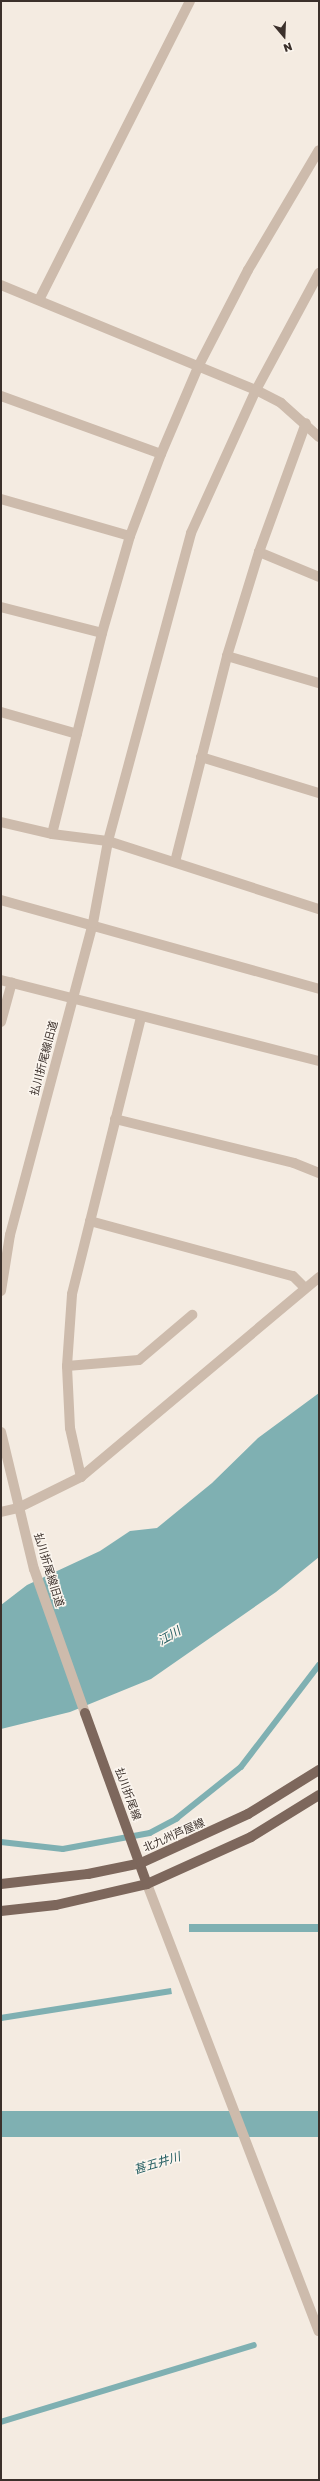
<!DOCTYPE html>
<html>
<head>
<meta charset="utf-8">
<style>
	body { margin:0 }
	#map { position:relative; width:320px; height:2481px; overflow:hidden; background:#f4ebe1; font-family:"Golos Text","Noto Sans JP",sans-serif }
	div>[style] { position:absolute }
	.water>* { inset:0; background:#7fb0b2; transform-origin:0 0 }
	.stream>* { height:5.5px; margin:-2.75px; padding:0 2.75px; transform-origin:2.75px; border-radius:2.75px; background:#7fb0b2 }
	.minor>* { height:10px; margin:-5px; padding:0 5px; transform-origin:5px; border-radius:5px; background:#cdbbac }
	.major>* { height:10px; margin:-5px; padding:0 5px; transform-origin:5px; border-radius:5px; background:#7d675c }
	span { translate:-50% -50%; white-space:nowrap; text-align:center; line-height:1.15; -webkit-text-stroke:3px #fbf5ee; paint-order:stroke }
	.street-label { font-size:11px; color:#3b302b }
	.water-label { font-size:12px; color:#1f5a5e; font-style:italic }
	.frame { position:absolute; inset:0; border:2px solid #3b302b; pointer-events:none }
	.north { position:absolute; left:264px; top:16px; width:40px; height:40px; -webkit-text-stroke:3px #fbf5ee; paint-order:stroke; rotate:161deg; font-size:11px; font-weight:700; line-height:16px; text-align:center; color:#3b302b }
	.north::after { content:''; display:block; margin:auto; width:14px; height:18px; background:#3b302b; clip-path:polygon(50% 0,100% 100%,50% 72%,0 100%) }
</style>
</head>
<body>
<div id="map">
	<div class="water">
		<i style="clip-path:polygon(319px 1393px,319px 1557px,276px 1592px,151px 1679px,70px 1712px,1px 1729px,1px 1605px,27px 1585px,100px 1551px,130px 1531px,157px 1528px,212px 1483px,258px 1438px)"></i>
		<i style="left:319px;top:1924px;width:8px;height:130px;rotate:90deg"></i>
		<i style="left:171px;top:1988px;width:6px;height:176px;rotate:81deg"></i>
		<i style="left:319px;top:2111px;width:26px;height:332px;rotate:90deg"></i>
	</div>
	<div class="stream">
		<i style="left:1px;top:1842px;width:62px;rotate:6.4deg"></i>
		<i style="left:63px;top:1849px;width:88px;rotate:-10.4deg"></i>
		<i style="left:150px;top:1833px;width:30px;rotate:-28deg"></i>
		<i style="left:176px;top:1819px;width:83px;rotate:-38.7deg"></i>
		<i style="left:241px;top:1767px;width:128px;rotate:-52.6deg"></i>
		<i style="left:1px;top:2422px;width:264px;rotate:-16.9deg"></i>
	</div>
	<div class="minor">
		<i style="left:1px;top:285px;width:276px;rotate:22.4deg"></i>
		<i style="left:256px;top:390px;width:28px;rotate:27deg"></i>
		<i style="left:281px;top:403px;width:51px;rotate:41.8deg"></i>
		<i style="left:39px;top:300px;width:335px;rotate:-63.2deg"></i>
		<i style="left:1px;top:396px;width:170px;rotate:19.9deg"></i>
		<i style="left:1px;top:499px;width:134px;rotate:16deg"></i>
		<i style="left:259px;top:552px;width:65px;rotate:22.6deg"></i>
		<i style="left:1px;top:607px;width:104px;rotate:14.4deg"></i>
		<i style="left:227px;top:656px;width:96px;rotate:16.4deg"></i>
		<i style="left:1px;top:712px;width:79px;rotate:16.1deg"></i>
		<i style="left:201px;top:757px;width:123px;rotate:17deg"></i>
		<i style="left:1px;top:822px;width:52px;rotate:13.2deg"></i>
		<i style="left:52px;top:834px;width:56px;rotate:7.1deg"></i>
		<i style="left:108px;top:841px;width:222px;rotate:17.9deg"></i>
		<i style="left:52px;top:834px;width:207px;rotate:-76deg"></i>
		<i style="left:102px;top:633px;width:101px;rotate:-73.9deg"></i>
		<i style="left:130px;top:536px;width:88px;rotate:-69.3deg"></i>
		<i style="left:161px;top:454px;width:97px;rotate:-66.9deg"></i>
		<i style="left:199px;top:365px;width:107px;rotate:-62.7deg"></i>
		<i style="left:248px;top:270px;width:139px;rotate:-59.4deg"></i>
		<i style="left:175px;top:862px;width:212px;rotate:-75.8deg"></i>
		<i style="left:227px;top:656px;width:109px;rotate:-72.9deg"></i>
		<i style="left:259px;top:552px;width:137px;rotate:-70deg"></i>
		<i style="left:1px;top:900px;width:330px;rotate:15.6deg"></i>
		<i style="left:1px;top:980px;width:328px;rotate:14.3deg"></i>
		<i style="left:1px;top:1022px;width:41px;rotate:-74.6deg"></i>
		<i style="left:115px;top:1119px;width:184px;rotate:13.8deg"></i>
		<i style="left:294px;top:1163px;width:27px;rotate:22deg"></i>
		<i style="left:90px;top:1221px;width:210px;rotate:15.2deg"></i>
		<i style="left:293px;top:1276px;width:17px;rotate:45deg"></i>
		<i style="left:1px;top:1291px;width:57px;rotate:-80.9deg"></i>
		<i style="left:10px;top:1235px;width:323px;rotate:-75.1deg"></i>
		<i style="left:93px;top:923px;width:83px;rotate:-79.6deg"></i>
		<i style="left:108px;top:841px;width:319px;rotate:-74.9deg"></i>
		<i style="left:191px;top:533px;width:157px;rotate:-65.6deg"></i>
		<i style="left:256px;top:390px;width:133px;rotate:-61.7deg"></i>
		<i style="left:67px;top:1366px;width:72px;rotate:-4.8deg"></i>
		<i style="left:139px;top:1360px;width:70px;rotate:-40.3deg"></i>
		<i style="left:1px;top:1432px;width:141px;rotate:76.5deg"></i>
		<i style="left:34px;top:1569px;width:153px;rotate:70.5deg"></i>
		<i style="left:81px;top:1477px;width:50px;rotate:-102.7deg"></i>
		<i style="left:70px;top:1428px;width:62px;rotate:-92.8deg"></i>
		<i style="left:67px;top:1366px;width:72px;rotate:-86deg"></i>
		<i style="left:72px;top:1294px;width:285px;rotate:-76deg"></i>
		<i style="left:1px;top:1512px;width:17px;rotate:-13deg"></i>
		<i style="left:18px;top:1508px;width:70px;rotate:-26.2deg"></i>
		<i style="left:81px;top:1477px;width:311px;rotate:-40deg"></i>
		<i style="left:147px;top:1884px;width:479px;rotate:69deg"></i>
	</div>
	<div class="major">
		<i style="left:85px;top:1713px;width:182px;rotate:70.1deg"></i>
		<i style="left:1px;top:1884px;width:88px;rotate:-6.6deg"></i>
		<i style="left:88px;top:1874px;width:54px;rotate:-11.7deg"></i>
		<i style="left:141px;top:1863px;width:118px;rotate:-24.6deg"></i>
		<i style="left:248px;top:1814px;width:84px;rotate:-31.8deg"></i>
		<i style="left:1px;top:1911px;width:55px;rotate:-6.2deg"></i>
		<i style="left:56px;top:1905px;width:93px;rotate:-13deg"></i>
		<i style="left:147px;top:1884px;width:114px;rotate:-24.3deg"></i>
		<i style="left:251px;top:1837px;width:80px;rotate:-31.7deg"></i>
	</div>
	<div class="street-label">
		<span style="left:44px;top:1058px;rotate:-75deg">払川折尾線旧道</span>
		<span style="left:49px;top:1570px;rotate:73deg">払川折尾線旧道</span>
		<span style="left:128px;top:1794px;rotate:70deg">払川折尾線</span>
		<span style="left:174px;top:1835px;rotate:-24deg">北九州芦屋線</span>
	</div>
	<div class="water-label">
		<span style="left:169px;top:1636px;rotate:-30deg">江川</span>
		<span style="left:157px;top:2163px;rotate:-17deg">甚五井川</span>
	</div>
	<div class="frame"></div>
	<div class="north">N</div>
</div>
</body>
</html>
